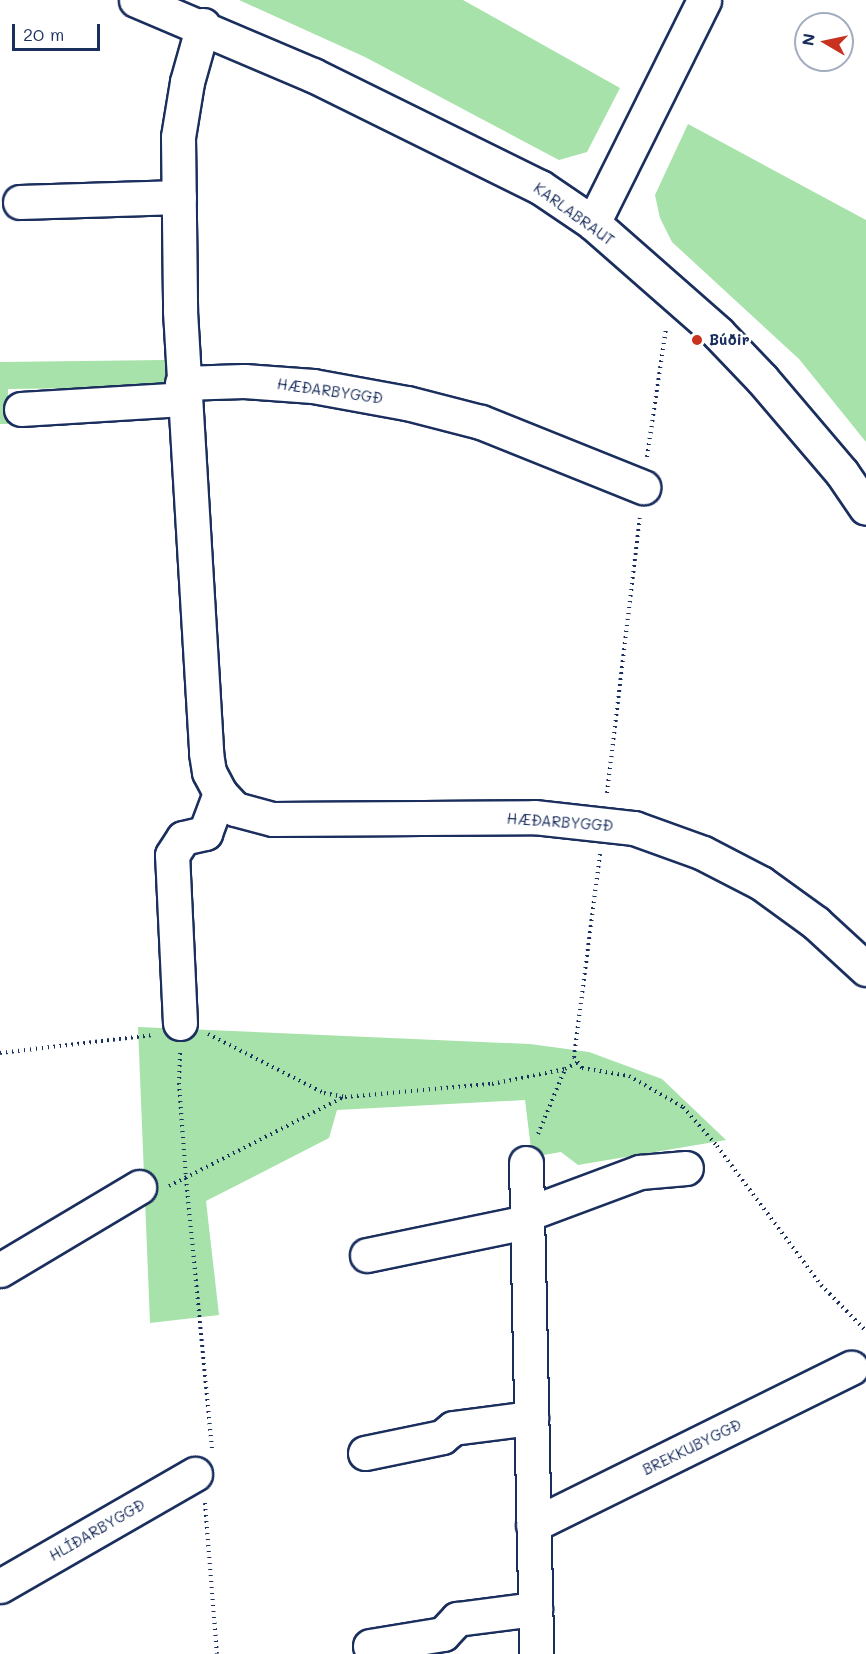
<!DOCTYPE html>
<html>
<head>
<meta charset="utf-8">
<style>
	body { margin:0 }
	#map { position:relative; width:866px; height:1654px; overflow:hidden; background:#fff; font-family:Mali,sans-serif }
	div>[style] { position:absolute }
	.green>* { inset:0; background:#a6e2a9 }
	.path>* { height:4px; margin-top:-2px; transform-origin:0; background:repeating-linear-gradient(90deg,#1b2f5e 0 1.5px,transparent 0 6px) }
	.roads { filter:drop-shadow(2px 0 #1b2f5e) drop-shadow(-2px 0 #1b2f5e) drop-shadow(0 2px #1b2f5e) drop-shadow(0 -2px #1b2f5e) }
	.minor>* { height:33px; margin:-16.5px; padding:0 16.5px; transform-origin:16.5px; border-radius:16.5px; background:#fff }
	.tertiary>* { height:33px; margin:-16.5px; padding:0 16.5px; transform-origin:16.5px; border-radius:16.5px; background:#fff }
	.dots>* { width:16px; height:16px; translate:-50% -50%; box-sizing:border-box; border:3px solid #fff; border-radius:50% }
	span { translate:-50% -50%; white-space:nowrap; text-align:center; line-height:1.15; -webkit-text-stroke:5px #fff; paint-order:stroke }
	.street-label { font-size:15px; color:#1b2f5e }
	.poi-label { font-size:15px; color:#1b2f5e; font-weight:700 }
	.left { translate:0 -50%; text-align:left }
	.north { position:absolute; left:794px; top:12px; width:60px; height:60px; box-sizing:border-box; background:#fff; border:2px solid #a4acbf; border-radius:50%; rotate:279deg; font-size:16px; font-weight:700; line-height:24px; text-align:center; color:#1b2f5e }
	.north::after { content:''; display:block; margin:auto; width:21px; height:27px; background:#c8321e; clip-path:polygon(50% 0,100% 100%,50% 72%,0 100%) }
	.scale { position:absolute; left:12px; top:24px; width:88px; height:27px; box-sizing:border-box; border:3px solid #1b2f5e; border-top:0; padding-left:8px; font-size:18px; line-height:21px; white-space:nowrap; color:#1b2f5e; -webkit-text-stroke:4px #fff; paint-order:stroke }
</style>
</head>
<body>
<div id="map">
	<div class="green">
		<i style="clip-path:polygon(239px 0,463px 0,620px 88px,587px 152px,559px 160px,365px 57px)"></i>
		<i style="clip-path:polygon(688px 124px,866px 220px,866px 442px,799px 359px,672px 242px,660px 218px,655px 195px)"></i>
		<i style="clip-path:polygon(166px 360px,166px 387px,8px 389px,8px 424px,0 424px,0 362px)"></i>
		<i style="clip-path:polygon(138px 1027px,530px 1044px,589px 1052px,662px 1079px,726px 1140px,578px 1165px,561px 1152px,532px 1157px,525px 1100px,337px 1110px,329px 1138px,206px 1201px,219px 1315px,150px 1323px)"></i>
	</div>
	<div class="path">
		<i style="left:647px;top:457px;width:130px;rotate:-81.6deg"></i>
		<i style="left:607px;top:793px;width:277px;rotate:-83.2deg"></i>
		<i style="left:600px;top:854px;width:205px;rotate:97.3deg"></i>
		<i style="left:574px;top:1057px;width:14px;rotate:54deg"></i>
		<i style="left:582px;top:1068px;width:48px;rotate:9.7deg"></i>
		<i style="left:629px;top:1076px;width:62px;rotate:29.9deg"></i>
		<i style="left:683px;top:1107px;width:52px;rotate:48.9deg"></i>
		<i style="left:717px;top:1146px;width:174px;rotate:53.2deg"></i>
		<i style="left:821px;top:1285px;width:64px;rotate:45.6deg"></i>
		<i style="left:208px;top:1034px;width:130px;rotate:27deg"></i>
		<i style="left:324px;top:1093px;width:21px;rotate:11deg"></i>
		<i style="left:345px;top:1097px;width:148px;rotate:-5.1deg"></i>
		<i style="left:492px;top:1084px;width:75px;rotate:-11.6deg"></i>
		<i style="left:0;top:1053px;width:154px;rotate:-6.7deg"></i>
		<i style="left:180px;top:1053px;width:30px;rotate:92deg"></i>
		<i style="left:179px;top:1083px;width:95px;rotate:85.8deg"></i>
		<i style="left:186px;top:1178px;width:272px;rotate:84.5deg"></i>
		<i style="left:538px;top:1134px;width:70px;rotate:-67.4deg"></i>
		<i style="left:565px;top:1069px;width:15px;rotate:-28deg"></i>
		<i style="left:169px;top:1186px;width:196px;rotate:-27deg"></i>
		<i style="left:205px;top:1503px;width:151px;rotate:85.5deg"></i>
	</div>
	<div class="roads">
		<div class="minor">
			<i style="left:203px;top:25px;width:59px;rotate:105.7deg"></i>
			<i style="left:187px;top:82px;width:56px;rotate:99.3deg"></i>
			<i style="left:178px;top:137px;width:174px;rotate:89.3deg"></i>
			<i style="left:180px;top:311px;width:443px;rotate:86.6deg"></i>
			<i style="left:206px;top:753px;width:19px;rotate:81deg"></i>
			<i style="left:209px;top:772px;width:24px;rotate:62deg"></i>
			<i style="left:220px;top:793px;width:22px;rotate:47deg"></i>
			<i style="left:235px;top:809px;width:39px;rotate:15deg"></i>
			<i style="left:273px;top:819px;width:261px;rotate:-0.4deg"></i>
			<i style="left:534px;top:817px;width:101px;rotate:6.3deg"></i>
			<i style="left:634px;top:828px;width:73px;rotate:19.9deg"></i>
			<i style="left:703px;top:853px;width:65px;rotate:27.3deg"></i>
			<i style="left:761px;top:883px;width:68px;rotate:36deg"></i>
			<i style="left:816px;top:923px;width:68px;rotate:42.6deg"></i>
			<i style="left:20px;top:202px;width:159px;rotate:-1.8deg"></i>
			<i style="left:593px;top:223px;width:249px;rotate:-63.5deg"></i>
			<i style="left:182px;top:383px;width:62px;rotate:-1.8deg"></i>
			<i style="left:244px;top:381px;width:69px;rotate:4.1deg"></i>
			<i style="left:313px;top:386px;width:96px;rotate:10.3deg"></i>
			<i style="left:407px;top:403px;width:76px;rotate:14.4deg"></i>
			<i style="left:481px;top:422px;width:175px;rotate:21.9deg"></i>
			<i style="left:21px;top:409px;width:162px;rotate:-3.5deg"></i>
			<i style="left:180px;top:1023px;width:168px;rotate:-92.7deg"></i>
			<i style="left:172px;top:855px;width:20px;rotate:-57deg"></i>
			<i style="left:183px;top:838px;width:23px;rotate:-13deg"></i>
			<i style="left:205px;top:833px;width:43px;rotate:-69.4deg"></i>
			<i style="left:526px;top:1163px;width:491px;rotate:88.8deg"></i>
			<i style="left:527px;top:1214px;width:121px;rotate:-20.4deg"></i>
			<i style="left:640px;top:1172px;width:46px;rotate:-5deg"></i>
			<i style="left:367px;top:1255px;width:163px;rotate:-11.7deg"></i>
			<i style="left:0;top:1270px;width:162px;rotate:-30.8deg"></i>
			<i style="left:365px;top:1453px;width:79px;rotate:-11.7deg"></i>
			<i style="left:442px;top:1437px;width:14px;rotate:-39deg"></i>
			<i style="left:453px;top:1428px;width:79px;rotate:-7.3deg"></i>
			<i style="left:533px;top:1525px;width:355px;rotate:-26.3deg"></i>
			<i style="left:0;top:1586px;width:225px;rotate:-29.9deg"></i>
			<i style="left:370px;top:1646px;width:74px;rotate:-9.3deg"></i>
			<i style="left:443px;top:1634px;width:21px;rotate:-47deg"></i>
			<i style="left:457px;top:1619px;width:79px;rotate:-7.3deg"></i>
		</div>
		<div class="tertiary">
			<i style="left:136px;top:0;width:192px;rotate:23deg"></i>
			<i style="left:313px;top:75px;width:253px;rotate:26.3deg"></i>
			<i style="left:540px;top:187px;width:64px;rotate:34.2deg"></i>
			<i style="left:593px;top:223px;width:167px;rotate:41.3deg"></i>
			<i style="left:718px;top:333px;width:64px;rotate:46.3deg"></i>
			<i style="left:762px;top:379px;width:123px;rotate:49.6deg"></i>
			<i style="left:842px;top:473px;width:42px;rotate:55.6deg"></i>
		</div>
	</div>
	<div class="dots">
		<i style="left:697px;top:340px;background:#c8321e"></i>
	</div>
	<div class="street-label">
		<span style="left:574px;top:214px;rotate:36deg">KARLABRAUT</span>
		<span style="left:330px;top:391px;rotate:8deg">HÆÐARBYGGÐ</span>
		<span style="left:560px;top:822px;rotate:4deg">HÆÐARBYGGÐ</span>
		<span style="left:692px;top:1447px;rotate:-26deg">BREKKUBYGGÐ</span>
		<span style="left:97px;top:1530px;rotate:-30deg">HLÍÐARBYGGÐ</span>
	</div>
	<div class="poi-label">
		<span class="left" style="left:709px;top:340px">Búðir</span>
	</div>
	<div class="north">N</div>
	<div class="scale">20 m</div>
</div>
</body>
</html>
